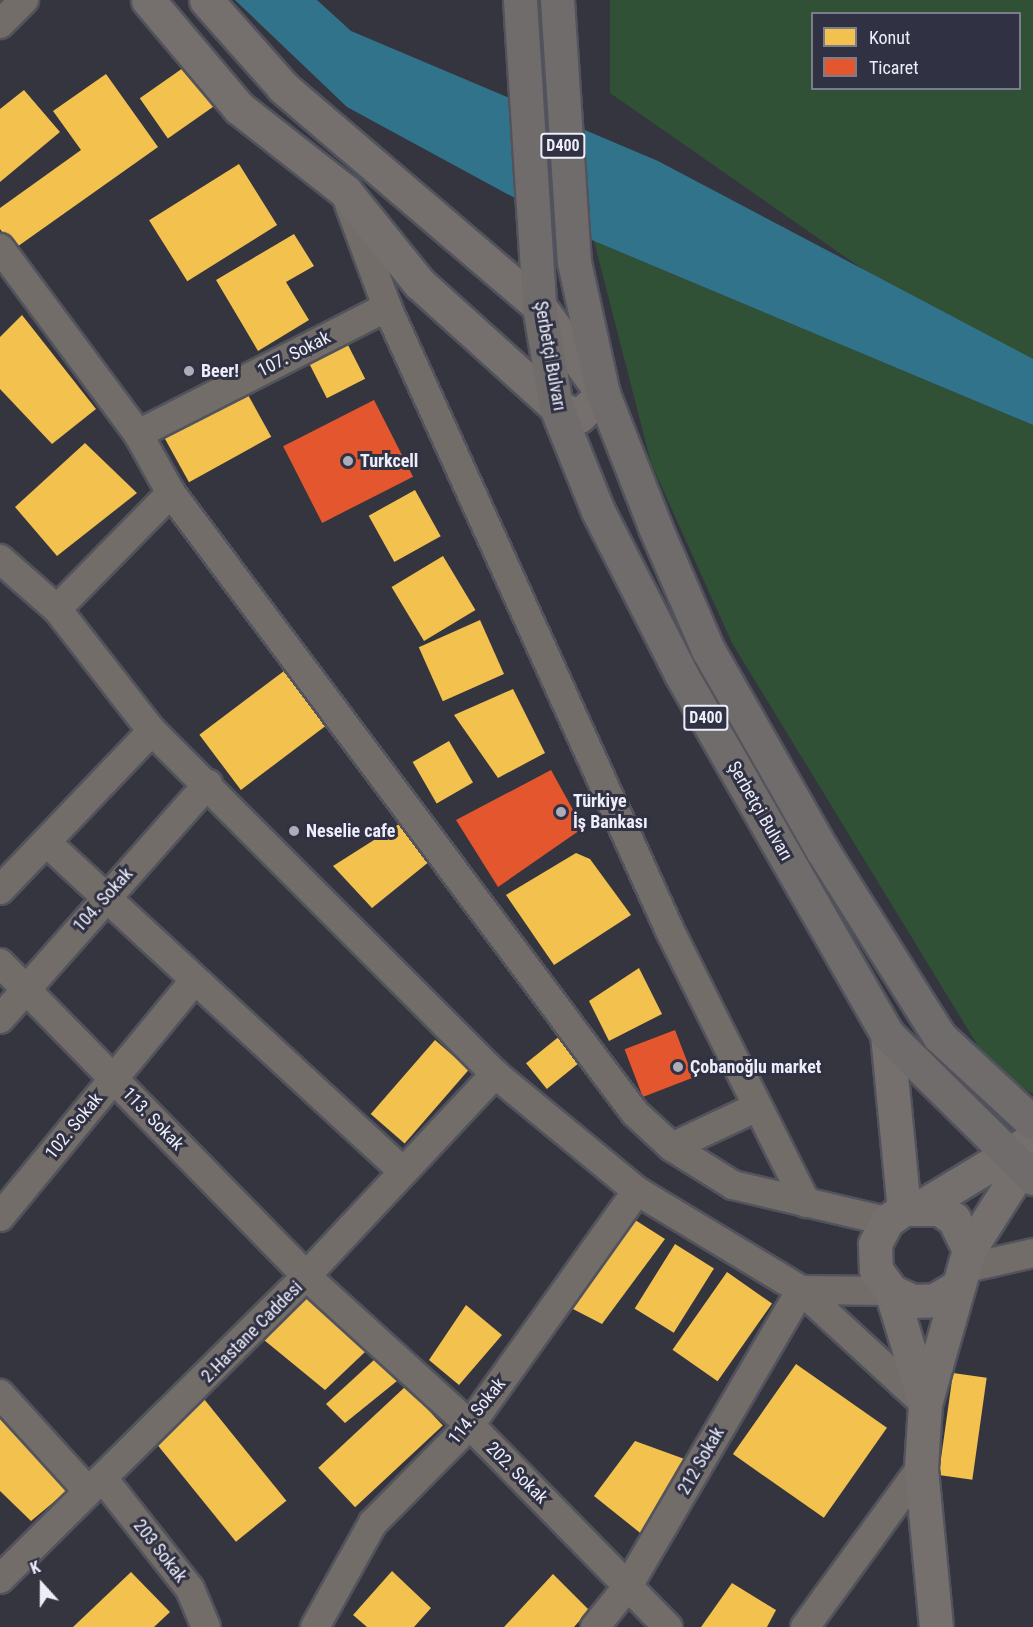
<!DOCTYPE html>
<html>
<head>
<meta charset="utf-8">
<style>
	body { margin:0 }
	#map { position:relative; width:1033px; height:1627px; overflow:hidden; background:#34353f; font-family:"Roboto Condensed",sans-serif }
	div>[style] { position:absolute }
	.green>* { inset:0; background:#305136 }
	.water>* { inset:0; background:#32738c }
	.homes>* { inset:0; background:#f2c14e; transform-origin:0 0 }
	.shops>* { inset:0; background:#e4572e; transform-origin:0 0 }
	.roads { filter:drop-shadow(2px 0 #52535c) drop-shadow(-2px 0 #52535c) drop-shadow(0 2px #52535c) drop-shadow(0 -2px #52535c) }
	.street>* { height:28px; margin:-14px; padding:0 14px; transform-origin:14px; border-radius:14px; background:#736d69 }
	.secondary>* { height:33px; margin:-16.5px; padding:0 16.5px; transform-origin:16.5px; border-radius:16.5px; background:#75706d }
	.highway>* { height:33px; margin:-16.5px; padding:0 16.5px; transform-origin:16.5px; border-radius:16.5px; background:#706c6b }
	.dots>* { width:16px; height:16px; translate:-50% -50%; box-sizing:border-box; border:3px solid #303143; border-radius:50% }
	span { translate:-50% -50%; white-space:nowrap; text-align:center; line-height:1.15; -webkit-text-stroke:6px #303143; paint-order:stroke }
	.shield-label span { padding:2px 4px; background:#303143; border:2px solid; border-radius:4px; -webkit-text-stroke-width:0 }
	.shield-label { font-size:16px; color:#edeefa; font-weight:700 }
	.street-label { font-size:18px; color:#edeefa }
	.poi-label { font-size:18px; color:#edeefa; font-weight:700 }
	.left { translate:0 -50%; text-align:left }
	.legend { position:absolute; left:811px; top:12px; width:210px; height:78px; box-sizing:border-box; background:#303143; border:2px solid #7c7d8c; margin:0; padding:8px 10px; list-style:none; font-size:18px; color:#edeefa }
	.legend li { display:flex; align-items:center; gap:12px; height:30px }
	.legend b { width:30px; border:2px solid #7c7d8c }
	.north { position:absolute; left:12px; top:1555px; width:60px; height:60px; -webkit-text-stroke:4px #303143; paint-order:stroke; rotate:339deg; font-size:16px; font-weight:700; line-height:24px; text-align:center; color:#edeefa }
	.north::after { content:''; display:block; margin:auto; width:21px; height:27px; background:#edeefa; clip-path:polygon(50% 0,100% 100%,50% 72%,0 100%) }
</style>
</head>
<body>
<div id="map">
	<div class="green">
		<i style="clip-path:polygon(evenodd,610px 0,1033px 0,1033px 369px,976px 348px,610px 93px,610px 0,812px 14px,1020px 14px,1020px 88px,812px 88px,812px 14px)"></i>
		<i style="clip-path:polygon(594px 241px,1033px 425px,1033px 1094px,992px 1069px,732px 643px,651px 463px)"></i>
	</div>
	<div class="water">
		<i style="clip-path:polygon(235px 0,317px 0,351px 31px,658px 161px,1033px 359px,1033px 425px,594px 241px,347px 107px)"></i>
	</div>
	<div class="homes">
		<i style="left:193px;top:61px;width:49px;height:65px;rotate:55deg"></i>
		<i style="clip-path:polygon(106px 74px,158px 147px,14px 249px,0 229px,0 208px,81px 150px,53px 111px)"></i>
		<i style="clip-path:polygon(24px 90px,60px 132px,0 182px,0 109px)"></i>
		<i style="left:239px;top:164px;width:72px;height:106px;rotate:58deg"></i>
		<i style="clip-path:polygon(294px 234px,314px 266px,286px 282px,309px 320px,258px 351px,216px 280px)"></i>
		<i style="clip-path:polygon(22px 315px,96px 409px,52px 444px,0 389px,0 337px)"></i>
		<i style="left:347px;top:343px;width:40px;height:43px;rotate:63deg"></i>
		<i style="left:247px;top:393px;width:50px;height:94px;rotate:61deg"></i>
		<i style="clip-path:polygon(85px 443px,137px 493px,57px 556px,15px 507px)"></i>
		<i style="left:415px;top:490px;width:53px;height:53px;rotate:61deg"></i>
		<i style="left:443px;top:556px;width:63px;height:60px;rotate:59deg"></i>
		<i style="left:480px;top:620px;width:59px;height:67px;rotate:66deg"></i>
		<i style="left:284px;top:671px;width:69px;height:106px;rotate:53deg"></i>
		<i style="clip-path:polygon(513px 689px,545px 753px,498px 778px,454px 715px)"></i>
		<i style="left:449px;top:741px;width:48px;height:42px;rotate:60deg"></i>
		<i style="clip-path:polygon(404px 821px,430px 861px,372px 908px,333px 866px)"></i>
		<i style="clip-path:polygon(576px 853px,590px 859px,631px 915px,554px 965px,506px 895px)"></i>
		<i style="clip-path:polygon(639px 968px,662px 1014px,609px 1041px,589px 1001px)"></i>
		<i style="left:561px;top:1035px;width:33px;height:45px;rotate:51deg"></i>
		<i style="left:435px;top:1040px;width:45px;height:98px;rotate:41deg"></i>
		<i style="clip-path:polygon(632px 1218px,665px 1239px,602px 1324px,571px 1308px)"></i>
		<i style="left:675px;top:1244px;width:46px;height:76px;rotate:32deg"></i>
		<i style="left:727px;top:1272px;width:55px;height:95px;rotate:35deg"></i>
		<i style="clip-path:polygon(310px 1295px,365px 1352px,325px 1390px,264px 1340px)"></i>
		<i style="clip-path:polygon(466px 1305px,502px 1335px,459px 1385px,429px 1360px)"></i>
		<i style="clip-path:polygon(375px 1359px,397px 1381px,345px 1423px,326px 1404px)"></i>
		<i style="left:796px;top:1364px;width:111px;height:110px;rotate:35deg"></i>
		<i style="left:953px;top:1373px;width:34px;height:103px;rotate:8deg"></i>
		<i style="left:406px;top:1386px;width:54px;height:120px;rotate:47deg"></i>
		<i style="left:204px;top:1399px;width:131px;height:65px;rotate:51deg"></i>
		<i style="clip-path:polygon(0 1419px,67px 1491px,31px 1521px,0 1491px)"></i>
		<i style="clip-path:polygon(635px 1441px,690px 1461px,644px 1536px,594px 1496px)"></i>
		<i style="clip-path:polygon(392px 1571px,431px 1608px,414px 1627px,367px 1627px,353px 1615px)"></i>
		<i style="clip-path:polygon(131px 1572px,170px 1612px,154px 1627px,73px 1627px)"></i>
		<i style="clip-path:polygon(553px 1574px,589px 1610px,574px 1627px,504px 1627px)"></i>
		<i style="clip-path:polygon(732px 1583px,776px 1610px,767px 1627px,701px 1627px)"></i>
	</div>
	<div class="shops">
		<i style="left:374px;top:400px;width:86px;height:102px;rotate:63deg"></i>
		<i style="clip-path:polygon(551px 770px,583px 828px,498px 887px,456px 820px)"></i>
		<i style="left:675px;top:1030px;width:51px;height:54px;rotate:69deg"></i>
	</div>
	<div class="roads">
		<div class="street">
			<i style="left:0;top:24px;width:34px;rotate:-45deg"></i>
			<i style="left:349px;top:204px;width:110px;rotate:69.7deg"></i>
			<i style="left:387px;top:307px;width:687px;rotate:65.6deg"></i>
			<i style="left:671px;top:933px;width:302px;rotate:63.4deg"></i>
			<i style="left:0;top:248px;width:232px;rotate:53.4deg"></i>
			<i style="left:138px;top:434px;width:68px;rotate:60.8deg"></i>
			<i style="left:171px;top:493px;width:774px;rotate:53.19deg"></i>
			<i style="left:635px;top:1113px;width:50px;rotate:42.6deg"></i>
			<i style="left:672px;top:1147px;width:72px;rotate:31.9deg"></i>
			<i style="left:733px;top:1185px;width:158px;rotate:13.2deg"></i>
			<i style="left:138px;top:434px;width:280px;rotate:-27deg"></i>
			<i style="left:0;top:559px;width:76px;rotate:41.3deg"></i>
			<i style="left:57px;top:609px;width:155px;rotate:52.1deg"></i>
			<i style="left:152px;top:731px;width:485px;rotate:45deg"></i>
			<i style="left:495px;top:1074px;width:184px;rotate:39.5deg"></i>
			<i style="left:637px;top:1191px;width:192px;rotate:31.1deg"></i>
			<i style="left:801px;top:1290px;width:90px;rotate:0.6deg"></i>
			<i style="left:57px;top:609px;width:163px;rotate:-45.5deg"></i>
			<i style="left:46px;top:842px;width:486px;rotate:42.7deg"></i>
			<i style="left:0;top:890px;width:220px;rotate:-46.3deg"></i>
			<i style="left:0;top:963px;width:438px;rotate:45.6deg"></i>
			<i style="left:306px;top:1276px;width:222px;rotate:42.3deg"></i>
			<i style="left:470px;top:1425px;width:283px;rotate:45.6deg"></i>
			<i style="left:0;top:1019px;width:314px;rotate:-48.5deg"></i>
			<i style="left:672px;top:1147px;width:94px;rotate:-25.2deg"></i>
			<i style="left:0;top:1217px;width:306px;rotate:-50.6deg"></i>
			<i style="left:967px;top:1268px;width:68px;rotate:-12.8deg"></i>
			<i style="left:0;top:1394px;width:130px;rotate:47.8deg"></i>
			<i style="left:105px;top:1481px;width:137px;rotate:51.8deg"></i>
			<i style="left:190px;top:1589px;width:41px;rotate:67.2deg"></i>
			<i style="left:0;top:1579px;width:431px;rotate:-44.7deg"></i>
			<i style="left:306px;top:1276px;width:277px;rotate:-46.9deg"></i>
			<i style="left:315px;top:1627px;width:119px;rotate:-60.9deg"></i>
			<i style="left:373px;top:1523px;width:138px;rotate:-45.3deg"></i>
			<i style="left:470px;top:1425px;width:287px;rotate:-54.5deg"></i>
			<i style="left:595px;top:1627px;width:53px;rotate:-51.2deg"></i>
			<i style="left:628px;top:1586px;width:343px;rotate:-59.7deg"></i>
			<i style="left:801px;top:1290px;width:168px;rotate:42.6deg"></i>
			<i style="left:805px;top:1627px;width:197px;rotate:-53.9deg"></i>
		</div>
		<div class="secondary">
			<i style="left:148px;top:0;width:141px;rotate:49.9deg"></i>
			<i style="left:239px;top:108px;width:135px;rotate:38.1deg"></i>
			<i style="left:345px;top:191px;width:118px;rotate:51.2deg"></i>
			<i style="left:419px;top:283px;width:185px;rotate:42.1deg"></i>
			<i style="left:556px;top:407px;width:25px;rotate:21deg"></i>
			<i style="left:579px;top:416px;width:33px;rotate:-43deg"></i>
			<i style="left:603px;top:394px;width:109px;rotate:-126deg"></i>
			<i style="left:539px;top:306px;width:337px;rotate:-139.5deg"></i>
			<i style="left:283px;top:87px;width:116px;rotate:-131.5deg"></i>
			<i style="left:887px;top:1034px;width:176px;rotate:84.5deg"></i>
			<i style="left:922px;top:1206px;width:130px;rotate:-31.1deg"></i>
			<i style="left:969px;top:1250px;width:120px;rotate:-57.6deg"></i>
			<i style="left:891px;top:1291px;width:117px;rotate:73.1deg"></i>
			<i style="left:936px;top:1627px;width:160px;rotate:-95.4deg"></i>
			<i style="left:921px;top:1468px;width:64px;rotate:-86.4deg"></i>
			<i style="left:925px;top:1404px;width:160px;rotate:-74.1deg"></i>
			<i style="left:969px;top:1250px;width:34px;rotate:-116deg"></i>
			<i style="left:954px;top:1219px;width:18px;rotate:-146deg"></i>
			<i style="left:939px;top:1209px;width:35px;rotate:180deg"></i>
			<i style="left:904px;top:1209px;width:21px;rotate:145deg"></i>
			<i style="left:887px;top:1221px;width:26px;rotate:118deg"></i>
			<i style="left:875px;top:1244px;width:26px;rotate:88deg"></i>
			<i style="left:876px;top:1270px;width:26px;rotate:54deg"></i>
			<i style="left:891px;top:1291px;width:23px;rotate:25deg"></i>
			<i style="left:912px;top:1301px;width:23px;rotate:-2deg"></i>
			<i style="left:935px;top:1300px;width:23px;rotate:-31deg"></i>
		</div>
		<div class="highway">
			<i style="left:520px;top:0;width:307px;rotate:86.4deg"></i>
			<i style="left:539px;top:306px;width:102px;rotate:80.4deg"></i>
			<i style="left:556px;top:407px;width:112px;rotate:68deg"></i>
			<i style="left:598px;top:511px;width:183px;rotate:63deg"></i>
			<i style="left:681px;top:674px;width:415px;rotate:60.2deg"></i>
			<i style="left:887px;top:1034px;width:205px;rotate:44.6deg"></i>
			<i style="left:557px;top:0;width:263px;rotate:86.3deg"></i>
			<i style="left:574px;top:262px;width:135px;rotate:77.6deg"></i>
			<i style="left:603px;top:394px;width:143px;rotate:68.6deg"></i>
			<i style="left:655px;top:527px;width:134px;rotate:66.7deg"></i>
			<i style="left:708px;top:650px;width:230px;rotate:60.3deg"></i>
			<i style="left:822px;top:850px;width:220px;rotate:57.8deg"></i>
			<i style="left:939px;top:1036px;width:128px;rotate:42.8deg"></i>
		</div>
	</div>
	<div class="dots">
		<i style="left:189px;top:371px;background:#acadb9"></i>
		<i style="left:348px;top:461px;background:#acadb9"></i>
		<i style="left:561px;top:812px;background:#acadb9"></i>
		<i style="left:294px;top:831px;background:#acadb9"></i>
		<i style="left:678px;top:1067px;background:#acadb9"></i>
	</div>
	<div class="shield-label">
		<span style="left:563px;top:146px">D400</span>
		<span style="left:706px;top:718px">D400</span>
	</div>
	<div class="street-label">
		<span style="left:294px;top:354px;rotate:-27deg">107. Sokak</span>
		<span style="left:550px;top:356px;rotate:80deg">Şerbetçi Bulvarı</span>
		<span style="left:760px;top:811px;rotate:60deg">Şerbetçi Bulvarı</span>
		<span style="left:103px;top:900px;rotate:-48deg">104. Sokak</span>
		<span style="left:153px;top:1119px;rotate:46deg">113. Sokak</span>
		<span style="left:74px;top:1126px;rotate:-51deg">102. Sokak</span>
		<span style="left:252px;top:1332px;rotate:-45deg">2.Hastane Caddesi</span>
		<span style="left:477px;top:1411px;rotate:-51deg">114. Sokak</span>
		<span style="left:701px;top:1461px;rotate:-60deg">212 Sokak</span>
		<span style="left:517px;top:1473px;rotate:45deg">202. Sokak</span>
		<span style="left:160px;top:1551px;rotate:52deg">203 Sokak</span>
	</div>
	<div class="poi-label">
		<span class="left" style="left:201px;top:371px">Beer!</span>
		<span class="left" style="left:360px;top:461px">Turkcell</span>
		<span class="left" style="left:573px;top:812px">Türkiye<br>İş Bankası</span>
		<span class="left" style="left:306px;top:831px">Neselie cafe</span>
		<span class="left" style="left:690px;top:1067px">Çobanoğlu market</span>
	</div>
	<ul class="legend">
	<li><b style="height:16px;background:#f2c14e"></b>Konut</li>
	<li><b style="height:16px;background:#e4572e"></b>Ticaret</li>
	</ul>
	<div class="north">K</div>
</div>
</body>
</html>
